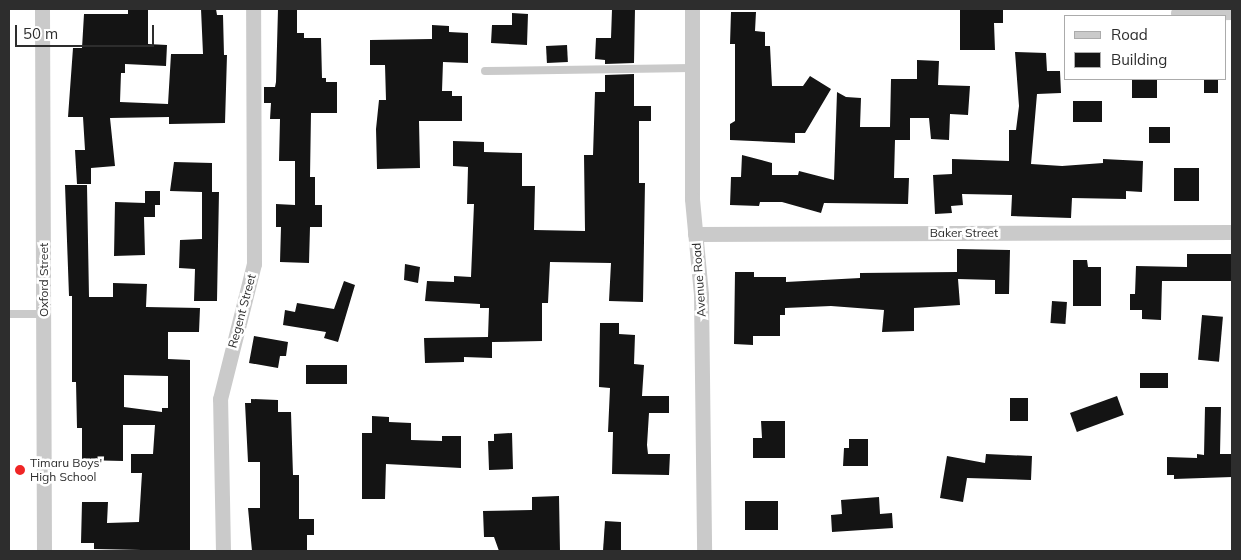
<!DOCTYPE html>
<html>
<head>
<meta charset="utf-8">
<style>
	body { margin:0 }
	#map { position:relative; width:1241px; height:560px; overflow:hidden; background:#fff; font-family:Mulish,sans-serif }
	div>[style] { position:absolute }
	.building>* { inset:0; background:#141414; transform-origin:0 0 }
	.lane>* { height:8px; margin:-4px; padding:0 4px; transform-origin:4px; border-radius:4px; background:#cacaca }
	.street>* { height:15px; margin:-7.5px; padding:0 7.5px; transform-origin:7.5px; border-radius:7.5px; background:#cacaca }
	.dots>* { width:14px; height:14px; translate:-50% -50%; box-sizing:border-box; border:2px solid #fff; border-radius:50% }
	span { translate:-50% -50%; white-space:nowrap; text-align:center; line-height:1.15; -webkit-text-stroke:5px #fff; paint-order:stroke }
	.street-label { font-size:12px; color:#2d2d2d }
	.poi-label { font-size:12px; color:#2d2d2d }
	.left { translate:0 -50%; text-align:left }
	.frame { position:absolute; inset:0; border:10px solid #2d2d2d; pointer-events:none }
	.legend { position:absolute; left:1064px; top:15px; width:162px; height:65px; box-sizing:border-box; background:#fff; border:1px solid #ababab; margin:0; padding:6px 9px; list-style:none; font-size:15px; color:#2d2d2d }
	.legend li { display:flex; align-items:center; gap:10px; height:25px }
	.legend b { width:25px; border:1px solid #ababab }
	.scale { position:absolute; left:15px; top:25px; width:139px; height:22px; box-sizing:border-box; border:2px solid #2d2d2d; border-top:0; padding-left:6px; font-size:15px; line-height:18px; white-space:nowrap; color:#2d2d2d; -webkit-text-stroke:4px #fff; paint-order:stroke }
</style>
</head>
<body>
<div id="map">
	<div class="building">
		<i style="clip-path:polygon(128px 9px,148px 9px,148px 44px,167px 45px,166px 66px,125px 64px,125px 73px,121px 73px,120px 102px,168px 104px,171px 54px,203px 54px,201px 9px,216px 9px,217px 15px,223px 15px,224px 55px,227px 55px,225px 123px,169px 124px,169px 117px,110px 118px,115px 166px,91px 168px,91px 184px,77px 184px,75px 150px,85px 150px,83px 117px,68px 117px,73px 48px,82px 48px,84px 14px,128px 14px)"></i>
		<i style="clip-path:polygon(278px 9px,297px 9px,297px 33px,304px 33px,304px 38px,321px 38px,322px 78px,326px 78px,326px 82px,337px 82px,337px 113px,311px 113px,310px 177px,315px 177px,315px 205px,322px 205px,322px 227px,310px 227px,309px 263px,280px 262px,281px 227px,276px 227px,276px 204px,295px 205px,295px 161px,279px 161px,280px 119px,270px 119px,271px 103px,264px 103px,264px 87px,275px 87px,276px 82px)"></i>
		<i style="clip-path:polygon(612px 9px,635px 9px,634px 63px,605px 64px,605px 60px,595px 59px,596px 38px,611px 38px)"></i>
		<i style="clip-path:polygon(960px 9px,1003px 9px,1003px 23px,994px 23px,995px 50px,960px 50px)"></i>
		<i style="clip-path:polygon(731px 12px,756px 12px,755px 31px,765px 32px,765px 46px,770px 46px,772px 86px,803px 86px,810px 76px,831px 89px,805px 133px,795px 133px,795px 143px,730px 140px,730px 124px,735px 121px,735px 44px,730px 44px)"></i>
		<i style="clip-path:polygon(512px 13px,528px 14px,527px 45px,491px 43px,492px 25px,512px 25px)"></i>
		<i style="clip-path:polygon(432px 25px,449px 26px,449px 32px,468px 33px,468px 63px,443px 62px,442px 91px,452px 91px,452px 96px,462px 96px,462px 121px,419px 121px,420px 168px,377px 169px,376px 129px,379px 100px,386px 100px,385px 65px,370px 65px,370px 40px,432px 39px)"></i>
		<i style="left:567px;top:45px;width:17px;height:21px;rotate:87deg"></i>
		<i style="clip-path:polygon(1015px 52px,1046px 53px,1047px 71px,1060px 71px,1061px 93px,1037px 94px,1031px 164px,1062px 166px,1103px 163px,1103px 159px,1143px 161px,1142px 192px,1126px 191px,1126px 199px,1072px 198px,1071px 218px,1011px 216px,1012px 195px,962px 194px,963px 205px,951px 206px,952px 213px,935px 214px,933px 175px,952px 174px,952px 159px,1009px 161px,1009px 130px,1016px 130px,1019px 106px)"></i>
		<i style="clip-path:polygon(917px 60px,939px 61px,938px 85px,970px 86px,968px 115px,950px 114px,949px 140px,931px 139px,929px 118px,910px 118px,910px 140px,895px 140px,894px 178px,909px 178px,908px 204px,824px 203px,821px 213px,782px 202px,760px 202px,759px 206px,730px 205px,731px 177px,741px 177px,742px 155px,772px 163px,772px 175px,798px 175px,799px 171px,834px 180px,837px 92px,846px 97px,861px 98px,860px 127px,890px 127px,891px 79px,917px 79px)"></i>
		<i style="clip-path:polygon(634px 74px,634px 106px,651px 106px,651px 121px,639px 121px,639px 183px,645px 183px,643px 302px,609px 301px,611px 263px,550px 262px,548px 303px,542px 303px,542px 341px,492px 342px,492px 358px,464px 357px,464px 362px,425px 363px,424px 338px,488px 337px,489px 308px,480px 308px,480px 304px,425px 301px,427px 281px,454px 282px,454px 276px,471px 277px,474px 204px,467px 204px,468px 167px,453px 166px,453px 141px,484px 142px,484px 152px,522px 153px,522px 186px,535px 186px,534px 230px,585px 231px,584px 155px,593px 155px,595px 92px,605px 92px,605px 75px)"></i>
		<i style="left:1132px;top:79px;width:25px;height:19px"></i>
		<i style="left:1204px;top:79px;width:14px;height:14px"></i>
		<i style="left:1073px;top:101px;width:29px;height:21px"></i>
		<i style="left:1149px;top:127px;width:21px;height:16px"></i>
		<i style="clip-path:polygon(174px 162px,212px 163px,212px 192px,219px 192px,217px 301px,194px 301px,195px 269px,179px 268px,180px 240px,202px 239px,202px 192px,170px 191px)"></i>
		<i style="left:1174px;top:168px;width:25px;height:33px"></i>
		<i style="clip-path:polygon(evenodd,65px 185px,87px 185px,89px 297px,113px 297px,113px 283px,147px 284px,146px 307px,200px 308px,199px 332px,168px 332px,168px 359px,190px 360px,190px 551px,94px 549px,94px 543px,81px 543px,82px 502px,108px 502px,107px 523px,139px 522px,142px 473px,131px 473px,131px 454px,153px 454px,155px 425px,123px 425px,123px 461px,82px 460px,82px 428px,77px 428px,76px 382px,72px 382px,72px 296px,69px 296px,65px 185px,124px 375px,168px 376px,168px 408px,162px 408px,162px 412px,124px 407px,124px 375px)"></i>
		<i style="clip-path:polygon(145px 191px,160px 191px,160px 205px,155px 205px,155px 217px,144px 217px,145px 255px,114px 256px,115px 202px,145px 203px)"></i>
		<i style="clip-path:polygon(957px 249px,1010px 250px,1009px 294px,995px 294px,995px 280px,958px 279px,960px 305px,914px 308px,914px 331px,882px 332px,884px 310px,831px 306px,785px 308px,785px 315px,780px 315px,780px 336px,753px 336px,753px 345px,734px 344px,735px 272px,754px 272px,754px 277px,786px 277px,786px 282px,860px 278px,860px 273px,957px 272px)"></i>
		<i style="clip-path:polygon(1187px 254px,1232px 254px,1232px 281px,1162px 281px,1161px 320px,1142px 319px,1142px 310px,1130px 310px,1130px 294px,1135px 294px,1136px 266px,1187px 267px)"></i>
		<i style="clip-path:polygon(1073px 260px,1087px 260px,1088px 267px,1101px 267px,1101px 306px,1073px 306px)"></i>
		<i style="clip-path:polygon(405px 264px,420px 267px,418px 283px,404px 280px)"></i>
		<i style="clip-path:polygon(344px 281px,355px 285px,338px 342px,324px 338px,326px 332px,283px 325px,285px 310px,295px 312px,297px 303px,334px 309px)"></i>
		<i style="left:1052px;top:301px;width:15px;height:22px;rotate:4deg"></i>
		<i style="left:1202px;top:315px;width:21px;height:45px;rotate:5deg"></i>
		<i style="clip-path:polygon(600px 323px,619px 323px,619px 334px,635px 335px,634px 364px,644px 365px,642px 396px,669px 396px,669px 413px,649px 413px,647px 445px,648px 454px,670px 454px,669px 475px,612px 474px,613px 432px,608px 432px,610px 388px,599px 387px)"></i>
		<i style="clip-path:polygon(254px 336px,288px 342px,286px 356px,280px 356px,278px 368px,249px 363px)"></i>
		<i style="left:306px;top:365px;width:41px;height:19px"></i>
		<i style="left:1140px;top:373px;width:28px;height:15px"></i>
		<i style="left:1117px;top:396px;width:20px;height:50px;rotate:70deg"></i>
		<i style="left:1010px;top:398px;width:18px;height:23px"></i>
		<i style="clip-path:polygon(251px 399px,278px 400px,278px 412px,291px 412px,293px 475px,299px 475px,299px 519px,314px 519px,314px 535px,307px 535px,307px 551px,252px 551px,248px 508px,260px 508px,260px 462px,248px 462px,245px 403px,251px 403px)"></i>
		<i style="clip-path:polygon(1205px 407px,1221px 407px,1220px 454px,1232px 454px,1232px 477px,1174px 479px,1174px 475px,1167px 475px,1167px 457px,1197px 458px,1197px 454px,1204px 455px)"></i>
		<i style="clip-path:polygon(372px 416px,389px 417px,389px 422px,411px 423px,411px 440px,442px 441px,442px 436px,461px 436px,461px 468px,386px 464px,385px 499px,362px 499px,362px 433px,372px 433px)"></i>
		<i style="clip-path:polygon(761px 421px,785px 421px,785px 458px,753px 458px,753px 438px,762px 438px)"></i>
		<i style="clip-path:polygon(512px 433px,513px 469px,489px 470px,488px 441px,494px 441px,494px 434px)"></i>
		<i style="clip-path:polygon(849px 439px,868px 439px,868px 466px,843px 466px,844px 448px,849px 448px)"></i>
		<i style="clip-path:polygon(986px 454px,1032px 456px,1031px 480px,967px 478px,963px 502px,940px 498px,947px 456px,985px 463px)"></i>
		<i style="clip-path:polygon(559px 496px,560px 551px,499px 551px,494px 537px,484px 537px,483px 511px,532px 510px,532px 497px)"></i>
		<i style="clip-path:polygon(879px 497px,880px 514px,892px 513px,893px 528px,832px 532px,831px 515px,842px 514px,841px 500px)"></i>
		<i style="left:745px;top:501px;width:33px;height:29px"></i>
		<i style="clip-path:polygon(605px 521px,621px 522px,621px 551px,603px 551px)"></i>
	</div>
	<div class="lane">
		<i style="left:485px;top:71px;width:207px;rotate:-0.8deg"></i>
		<i style="left:9px;top:314px;width:35px"></i>
	</div>
	<div class="street">
		<i style="left:42px;top:9px;width:542px;rotate:89.79deg"></i>
		<i style="left:692px;top:9px;width:190px;rotate:90deg"></i>
		<i style="left:692px;top:199px;width:96px;rotate:84.6deg"></i>
		<i style="left:701px;top:295px;width:256px;rotate:89.3deg"></i>
		<i style="left:1178px;top:13px;width:54px;rotate:-1.1deg"></i>
		<i style="left:695px;top:234px;width:537px;rotate:-0.21deg"></i>
		<i style="left:223px;top:551px;width:152px;rotate:-91.1deg"></i>
		<i style="left:220px;top:399px;width:139px;rotate:-75.9deg"></i>
		<i style="left:254px;top:264px;width:255px;rotate:-90.2deg"></i>
	</div>
	<div class="dots">
		<i style="left:20px;top:470px;background:#ef2525"></i>
	</div>
	<div class="street-label">
		<span style="left:964px;top:233px">Baker Street</span>
		<span style="left:44px;top:280px;rotate:-90deg">Oxford Street</span>
		<span style="left:699px;top:280px;rotate:-94deg">Avenue Road</span>
		<span style="left:242px;top:311px;rotate:-75deg">Regent Street</span>
	</div>
	<div class="poi-label">
		<span class="left" style="left:30px;top:470px">Timaru Boys'<br>High School</span>
	</div>
	<div class="frame"></div>
	<ul class="legend">
	<li><b style="height:6px;background:#cacaca"></b>Road</li>
	<li><b style="height:14px;background:#141414"></b>Building</li>
	</ul>
	<div class="scale">50 m</div>
</div>
</body>
</html>
